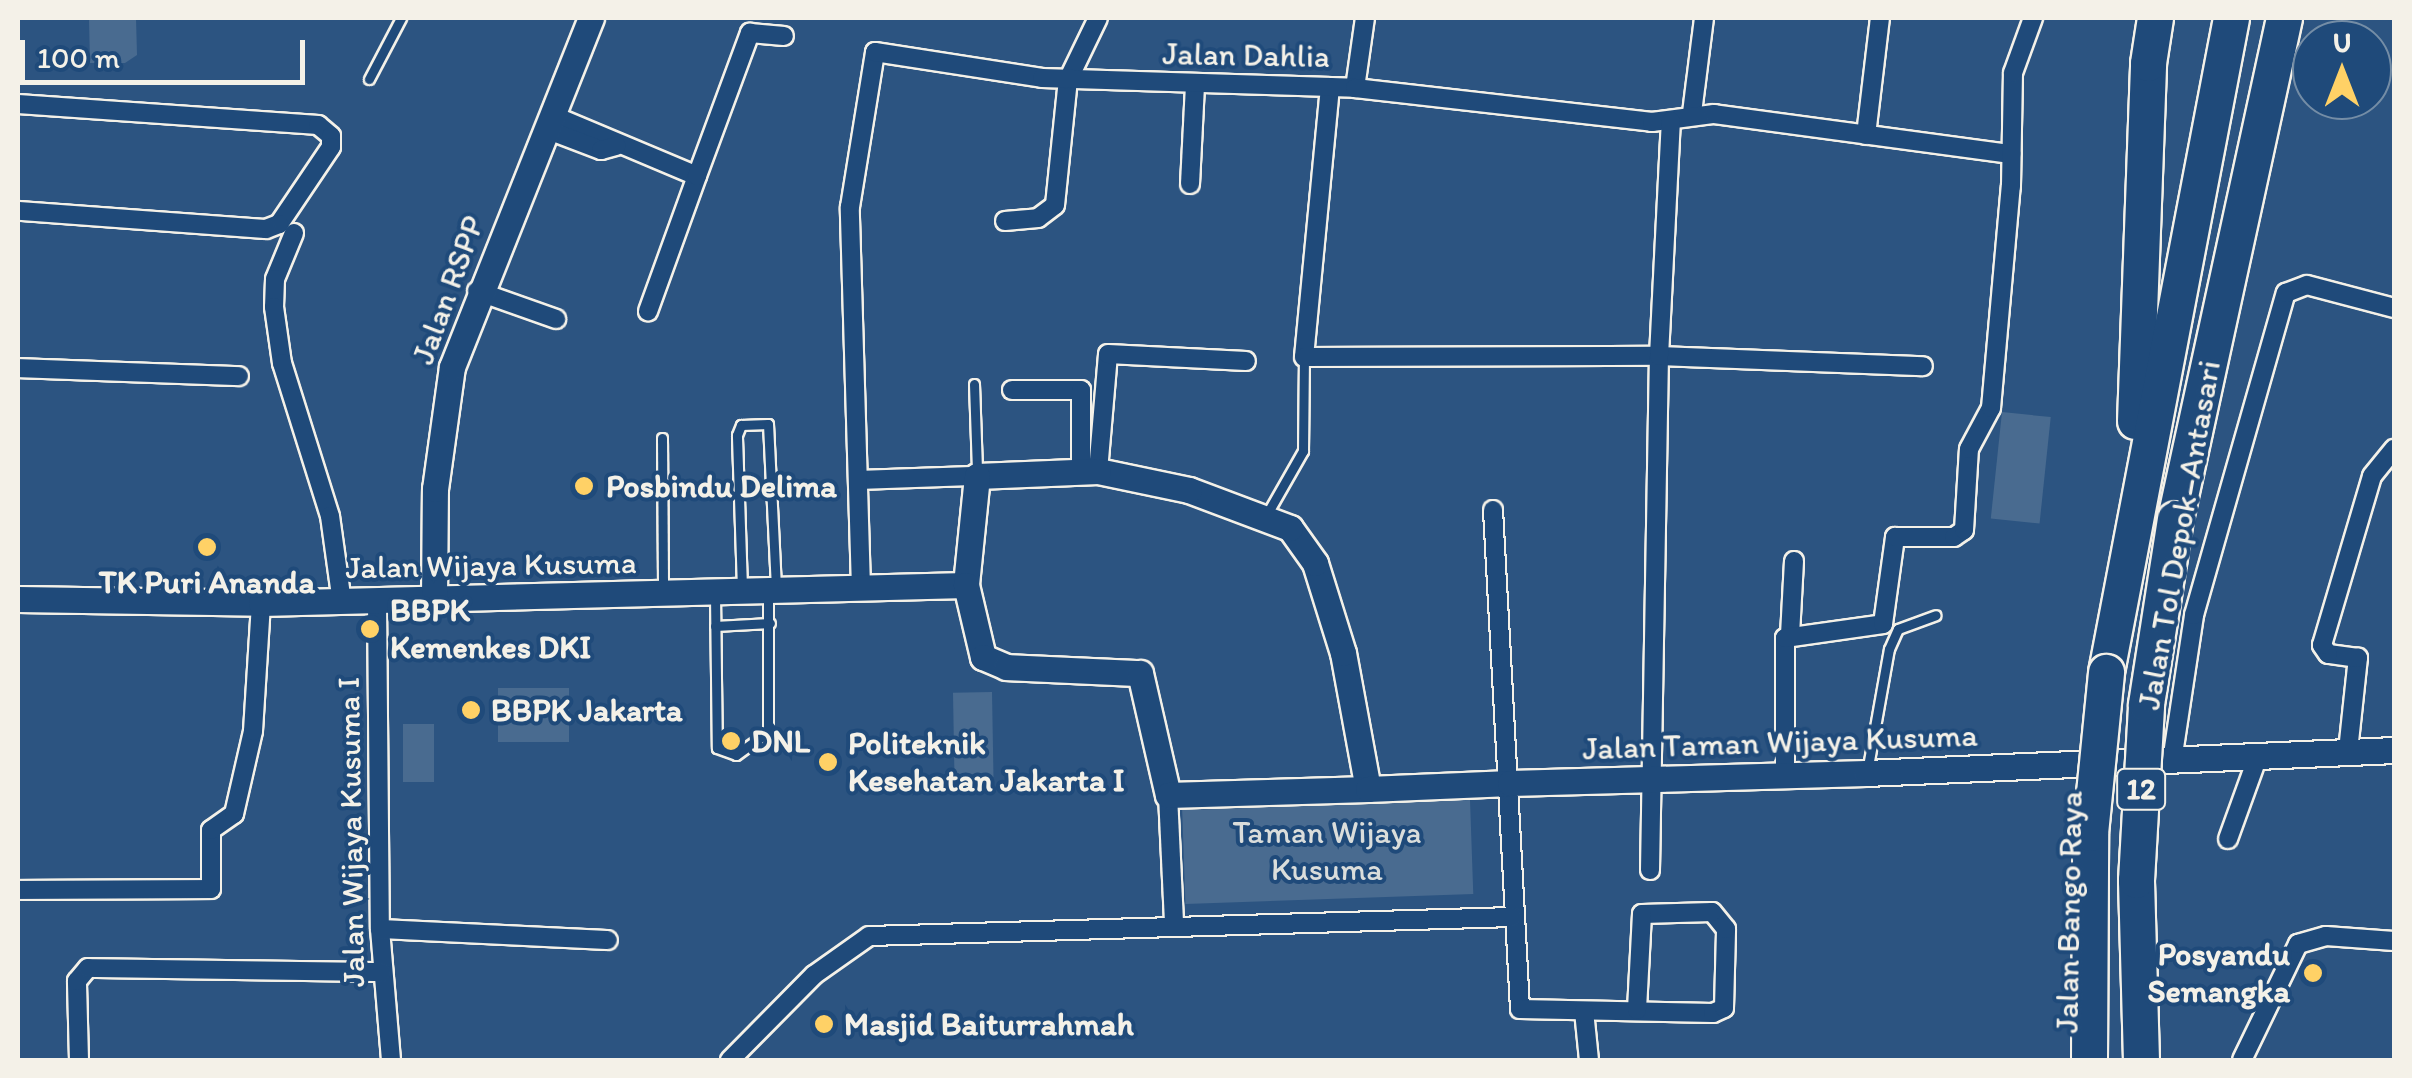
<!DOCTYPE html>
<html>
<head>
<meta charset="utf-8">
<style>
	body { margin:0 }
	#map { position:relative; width:2412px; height:1078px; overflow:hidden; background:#2c5481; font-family:Itim,sans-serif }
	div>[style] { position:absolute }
	.green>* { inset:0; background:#496b90; transform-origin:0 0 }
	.roads { filter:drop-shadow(2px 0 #f4f1e8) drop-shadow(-2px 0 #f4f1e8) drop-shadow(0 2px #f4f1e8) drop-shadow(0 -2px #f4f1e8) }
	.lane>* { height:9px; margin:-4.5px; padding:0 4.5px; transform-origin:4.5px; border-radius:4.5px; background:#1f4a7a }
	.street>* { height:18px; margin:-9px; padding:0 9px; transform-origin:9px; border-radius:9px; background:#1f4a7a }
	.secondary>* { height:25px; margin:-12.5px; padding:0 12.5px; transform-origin:12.5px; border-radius:12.5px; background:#1f4a7a }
	.highway>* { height:35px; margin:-17.5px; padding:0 17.5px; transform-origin:17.5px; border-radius:17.5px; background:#1f4a7a }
	.bridges { filter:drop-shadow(2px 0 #f4f1e8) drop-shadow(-2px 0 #f4f1e8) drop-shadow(0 2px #f4f1e8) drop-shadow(0 -2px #f4f1e8) }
	.highway-bridge>* { height:35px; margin:-17.5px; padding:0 17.5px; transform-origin:17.5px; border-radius:17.5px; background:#1f4a7a }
	.dots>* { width:28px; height:28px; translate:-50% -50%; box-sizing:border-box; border:5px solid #1f4a7a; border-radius:50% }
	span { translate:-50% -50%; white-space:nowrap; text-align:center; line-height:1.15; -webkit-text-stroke:8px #1f4a7a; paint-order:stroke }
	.shield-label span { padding:2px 8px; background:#1f4a7a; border:2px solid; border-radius:8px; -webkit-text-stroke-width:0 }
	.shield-label { font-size:30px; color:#f4f1e8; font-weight:700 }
	.street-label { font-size:32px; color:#f4f1e8 }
	.poi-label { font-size:32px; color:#f4f1e8; font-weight:700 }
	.left { translate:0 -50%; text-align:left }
	.right { translate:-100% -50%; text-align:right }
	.park-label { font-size:32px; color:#dadddb }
	.frame { position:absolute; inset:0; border:20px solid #f4f1e8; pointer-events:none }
	.north { position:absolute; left:2292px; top:20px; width:100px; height:100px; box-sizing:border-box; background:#1f4a7a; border:2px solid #748da6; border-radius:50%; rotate:0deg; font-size:28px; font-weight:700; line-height:40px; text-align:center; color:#f4f1e8 }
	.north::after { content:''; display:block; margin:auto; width:35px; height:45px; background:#ffd166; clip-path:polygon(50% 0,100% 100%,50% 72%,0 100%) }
	.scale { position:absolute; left:20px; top:40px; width:285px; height:45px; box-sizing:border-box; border:5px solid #f4f1e8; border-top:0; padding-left:12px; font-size:30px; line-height:35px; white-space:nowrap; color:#f4f1e8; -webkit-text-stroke:8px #1f4a7a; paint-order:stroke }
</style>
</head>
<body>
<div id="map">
	<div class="green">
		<i style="clip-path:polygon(89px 18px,136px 18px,137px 55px,125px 63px,90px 63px)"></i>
		<i style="left:2002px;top:412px;width:49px;height:107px;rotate:6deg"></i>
		<i style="left:498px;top:688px;width:71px;height:54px"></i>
		<i style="left:992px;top:692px;width:85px;height:39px;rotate:89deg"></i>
		<i style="left:434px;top:724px;width:58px;height:31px;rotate:90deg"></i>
		<i style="left:1470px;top:800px;width:94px;height:288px;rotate:88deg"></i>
	</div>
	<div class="roads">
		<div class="lane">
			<i style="left:369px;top:79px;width:69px;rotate:-62.3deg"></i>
			<i style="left:974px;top:384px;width:87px;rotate:88deg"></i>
			<i style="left:662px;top:438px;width:153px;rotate:89.6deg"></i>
			<i style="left:1267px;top:514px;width:73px;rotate:-60.3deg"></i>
			<i style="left:1303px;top:451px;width:94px;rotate:-89.4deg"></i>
			<i style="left:742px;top:588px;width:153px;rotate:-91.9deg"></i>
			<i style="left:737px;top:435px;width:11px;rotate:-68deg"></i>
			<i style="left:741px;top:425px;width:27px;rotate:-2deg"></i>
			<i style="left:768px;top:424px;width:163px;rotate:87.2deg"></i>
			<i style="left:715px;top:595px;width:153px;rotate:89.3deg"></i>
			<i style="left:717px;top:748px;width:20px;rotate:20deg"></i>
			<i style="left:736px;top:755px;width:39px;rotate:-36deg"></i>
			<i style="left:768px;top:732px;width:140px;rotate:-90deg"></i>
			<i style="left:715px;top:626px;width:55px;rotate:-3.1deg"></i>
			<i style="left:1867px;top:772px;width:125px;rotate:-79.9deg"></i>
			<i style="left:1889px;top:649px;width:22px;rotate:-66deg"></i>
			<i style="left:1898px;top:629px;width:40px;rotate:-20.2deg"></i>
		</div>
		<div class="street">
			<i style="left:1330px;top:87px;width:271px;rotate:95.5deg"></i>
			<i style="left:1304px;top:357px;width:355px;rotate:-0.2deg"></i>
			<i style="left:1659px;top:356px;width:264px;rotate:2.2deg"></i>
			<i style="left:1355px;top:88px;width:71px;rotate:-81.9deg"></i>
			<i style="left:18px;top:104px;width:301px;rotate:4deg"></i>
			<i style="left:318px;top:125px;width:17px;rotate:40deg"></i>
			<i style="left:331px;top:136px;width:11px;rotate:90deg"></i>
			<i style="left:331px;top:147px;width:93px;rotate:124deg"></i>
			<i style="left:279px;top:224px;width:14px;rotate:159deg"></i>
			<i style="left:266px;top:229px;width:249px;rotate:-175.8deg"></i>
			<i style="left:1692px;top:113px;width:96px;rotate:-82.8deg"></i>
			<i style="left:552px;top:115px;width:157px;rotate:22.8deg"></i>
			<i style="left:697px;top:176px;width:144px;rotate:109.9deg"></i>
			<i style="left:546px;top:129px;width:59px;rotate:20.9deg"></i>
			<i style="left:601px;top:150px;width:16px;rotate:-15deg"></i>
			<i style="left:1866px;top:135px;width:118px;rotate:-83.2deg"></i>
			<i style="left:697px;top:176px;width:153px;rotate:-69.7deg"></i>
			<i style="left:750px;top:33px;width:34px;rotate:5deg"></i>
			<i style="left:1190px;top:184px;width:99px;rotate:-87.1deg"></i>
			<i style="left:1005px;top:221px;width:33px;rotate:-5deg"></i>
			<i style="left:1038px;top:218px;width:21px;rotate:-37deg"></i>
			<i style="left:1055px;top:205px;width:126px;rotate:-84.1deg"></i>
			<i style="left:1068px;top:80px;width:69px;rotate:-64.2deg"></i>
			<i style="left:294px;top:233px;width:50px;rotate:112.4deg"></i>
			<i style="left:275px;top:279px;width:28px;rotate:92deg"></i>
			<i style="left:274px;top:307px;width:57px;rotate:81.9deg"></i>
			<i style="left:282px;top:363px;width:160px;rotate:72.6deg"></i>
			<i style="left:330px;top:516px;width:87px;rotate:82.1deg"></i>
			<i style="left:477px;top:291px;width:84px;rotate:19.5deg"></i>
			<i style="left:18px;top:368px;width:221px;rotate:2.1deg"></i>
			<i style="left:1012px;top:390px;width:69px"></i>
			<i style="left:1081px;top:390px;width:81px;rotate:90deg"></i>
			<i style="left:1098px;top:471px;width:117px;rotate:-85.1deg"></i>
			<i style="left:1108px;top:354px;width:138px;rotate:2.9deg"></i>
			<i style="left:860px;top:480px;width:117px;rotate:-2deg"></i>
			<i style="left:1493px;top:510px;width:500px;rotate:86.9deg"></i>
			<i style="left:1520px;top:1009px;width:193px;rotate:1.2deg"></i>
			<i style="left:1713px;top:1013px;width:12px;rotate:-24deg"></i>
			<i style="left:1724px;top:1008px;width:79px;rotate:-88.5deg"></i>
			<i style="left:1726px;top:929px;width:22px;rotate:-129deg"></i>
			<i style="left:1712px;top:912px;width:70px;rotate:178.4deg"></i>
			<i style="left:1642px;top:914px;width:96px;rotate:93deg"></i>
			<i style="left:861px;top:588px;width:381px;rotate:-91.7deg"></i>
			<i style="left:850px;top:207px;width:157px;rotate:-80.8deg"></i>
			<i style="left:875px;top:52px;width:169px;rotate:8.8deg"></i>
			<i style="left:1042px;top:78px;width:313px;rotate:1.8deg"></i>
			<i style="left:1355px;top:88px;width:299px;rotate:6.5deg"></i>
			<i style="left:1652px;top:122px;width:63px;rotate:-7.4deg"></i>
			<i style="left:1714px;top:114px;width:300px;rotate:7.7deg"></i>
			<i style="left:377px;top:601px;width:328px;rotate:89.5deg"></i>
			<i style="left:380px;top:929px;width:131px;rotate:85.2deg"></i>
			<i style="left:1790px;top:635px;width:74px;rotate:-86.9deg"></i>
			<i style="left:2348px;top:751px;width:94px;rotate:-83.9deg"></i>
			<i style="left:2358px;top:658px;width:30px;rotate:-172deg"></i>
			<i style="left:2328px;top:654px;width:11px;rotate:-124deg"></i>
			<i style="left:2322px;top:645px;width:176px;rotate:-73.5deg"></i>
			<i style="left:2372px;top:476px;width:35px;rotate:-51deg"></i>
			<i style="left:2172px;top:761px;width:148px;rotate:-81.4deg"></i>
			<i style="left:2194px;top:615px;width:335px;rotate:-74.1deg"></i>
			<i style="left:2286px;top:293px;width:22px;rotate:-21deg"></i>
			<i style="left:2307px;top:285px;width:90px;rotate:14.8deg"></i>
			<i style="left:1785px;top:775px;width:137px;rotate:-90deg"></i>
			<i style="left:1785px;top:638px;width:99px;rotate:-8.1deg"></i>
			<i style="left:1883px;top:624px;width:88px;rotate:-82.1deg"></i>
			<i style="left:1895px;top:537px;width:59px"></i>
			<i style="left:1954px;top:537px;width:12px;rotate:-35deg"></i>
			<i style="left:1964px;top:530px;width:81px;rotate:-86.5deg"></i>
			<i style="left:1969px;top:449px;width:47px;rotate:-61.8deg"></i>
			<i style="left:1991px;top:408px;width:223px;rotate:-84.9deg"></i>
			<i style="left:2011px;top:186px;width:113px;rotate:-89deg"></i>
			<i style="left:2013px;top:73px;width:59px;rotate:-70deg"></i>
			<i style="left:1168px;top:795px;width:128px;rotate:87.3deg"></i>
			<i style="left:2228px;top:839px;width:88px;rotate:-70.1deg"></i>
			<i style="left:1650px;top:870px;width:514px;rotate:-89deg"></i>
			<i style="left:1659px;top:356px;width:235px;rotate:-87.1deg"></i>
			<i style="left:18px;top:890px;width:193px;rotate:-0.3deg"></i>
			<i style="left:211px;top:889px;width:59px;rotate:-90deg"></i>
			<i style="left:211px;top:830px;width:28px;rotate:-35deg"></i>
			<i style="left:234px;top:814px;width:85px;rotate:-77.1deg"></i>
			<i style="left:253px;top:731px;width:128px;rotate:-86.4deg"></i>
			<i style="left:380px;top:929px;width:228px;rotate:2.8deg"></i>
			<i style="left:1584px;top:1011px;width:49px;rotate:84.2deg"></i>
			<i style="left:79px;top:1060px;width:79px;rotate:-91.5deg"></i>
			<i style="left:77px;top:981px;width:17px;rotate:-50deg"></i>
			<i style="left:88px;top:968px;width:294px;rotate:0.8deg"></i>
			<i style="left:730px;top:1060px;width:120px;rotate:-45.3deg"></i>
			<i style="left:814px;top:975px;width:67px;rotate:-35.3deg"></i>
			<i style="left:869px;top:936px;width:644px;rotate:-1.69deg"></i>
			<i style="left:2242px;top:1060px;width:129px;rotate:-64.2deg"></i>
			<i style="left:2298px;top:944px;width:29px;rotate:-16deg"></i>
			<i style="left:2326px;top:936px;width:68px;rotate:4.2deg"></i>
		</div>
		<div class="secondary">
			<i style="left:18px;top:599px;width:243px;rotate:0.9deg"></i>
			<i style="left:261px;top:603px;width:705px;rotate:-1.46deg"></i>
			<i style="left:434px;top:599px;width:110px;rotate:-89.5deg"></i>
			<i style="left:435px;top:489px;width:123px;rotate:-82.1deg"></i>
			<i style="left:452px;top:367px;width:376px;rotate:-68.3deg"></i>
			<i style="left:1368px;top:789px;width:138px;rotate:-100.4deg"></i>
			<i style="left:1343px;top:653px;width:94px;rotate:-107.3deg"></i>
			<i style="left:1315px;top:563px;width:43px;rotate:-125.5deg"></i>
			<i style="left:1290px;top:528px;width:108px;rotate:-159.4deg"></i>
			<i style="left:1189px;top:490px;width:93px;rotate:-168.2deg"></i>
			<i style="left:1098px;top:471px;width:121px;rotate:177.6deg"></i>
			<i style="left:977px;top:476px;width:110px;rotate:95.8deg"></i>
			<i style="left:966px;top:585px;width:74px;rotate:76.7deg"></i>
			<i style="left:983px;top:657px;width:25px;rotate:23deg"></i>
			<i style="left:1006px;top:667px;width:134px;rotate:2.6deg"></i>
			<i style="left:1140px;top:673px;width:125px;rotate:77.1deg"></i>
			<i style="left:1168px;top:795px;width:200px;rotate:-1.7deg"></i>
			<i style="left:1368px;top:789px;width:142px;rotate:-2.4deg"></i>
			<i style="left:1510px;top:783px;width:356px;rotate:-1.6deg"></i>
			<i style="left:1866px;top:773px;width:529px;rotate:-2.49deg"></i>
		</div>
		<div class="highway">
			<i style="left:2135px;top:421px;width:358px;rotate:-87.9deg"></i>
			<i style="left:2148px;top:63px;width:46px;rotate:-81.2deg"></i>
			<i style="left:2175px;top:519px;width:513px;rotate:-77.73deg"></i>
			<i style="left:2106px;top:672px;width:666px;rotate:-79.18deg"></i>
		</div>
	</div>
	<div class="bridges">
		<div class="highway-bridge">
			<i style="left:2089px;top:1060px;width:227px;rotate:-89.7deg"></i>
			<i style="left:2090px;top:833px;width:162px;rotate:-84.3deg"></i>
			<i style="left:2141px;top:1060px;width:180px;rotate:-91.6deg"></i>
			<i style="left:2136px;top:880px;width:176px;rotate:-86.7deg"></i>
			<i style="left:2146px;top:704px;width:187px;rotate:-81.1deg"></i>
		</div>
	</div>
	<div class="dots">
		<i style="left:584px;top:486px;background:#ffd166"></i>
		<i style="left:207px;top:547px;background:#ffd166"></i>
		<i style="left:370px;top:629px;background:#ffd166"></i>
		<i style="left:471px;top:710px;background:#ffd166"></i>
		<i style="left:731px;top:741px;background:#ffd166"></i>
		<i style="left:828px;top:762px;background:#ffd166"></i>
		<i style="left:2313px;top:973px;background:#ffd166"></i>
		<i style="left:824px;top:1024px;background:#ffd166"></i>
	</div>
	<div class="shield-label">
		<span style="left:2141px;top:789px">12</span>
	</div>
	<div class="street-label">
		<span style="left:1246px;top:55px;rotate:1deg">Jalan Dahlia</span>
		<span style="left:448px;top:290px;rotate:-70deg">Jalan RSPP</span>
		<span style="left:2179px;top:535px;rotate:-80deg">Jalan Tol Depok–Antasari</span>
		<span style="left:491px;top:565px;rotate:-1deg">Jalan Wijaya Kusuma</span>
		<span style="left:1780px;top:742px;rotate:-2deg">Jalan Taman Wijaya Kusuma</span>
		<span style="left:351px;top:832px;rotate:-91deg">Jalan Wijaya Kusuma I</span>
		<span style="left:2069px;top:912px;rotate:-89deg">Jalan Bango Raya</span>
	</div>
	<div class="poi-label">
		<span class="left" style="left:606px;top:486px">Posbindu Delima</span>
		<span style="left:207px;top:582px">TK Puri Ananda</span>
		<span class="left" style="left:390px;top:629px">BBPK<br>Kemenkes DKI</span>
		<span class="left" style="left:491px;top:710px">BBPK Jakarta</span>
		<span class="left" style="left:751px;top:741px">DNL</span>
		<span class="left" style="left:848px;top:762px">Politeknik<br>Kesehatan Jakarta I</span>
		<span class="right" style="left:2290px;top:973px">Posyandu<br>Semangka</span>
		<span class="left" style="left:844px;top:1024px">Masjid Baiturrahmah</span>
	</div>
	<div class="park-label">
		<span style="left:1327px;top:851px">Taman Wijaya<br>Kusuma</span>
	</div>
	<div class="frame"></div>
	<div class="north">U</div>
	<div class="scale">100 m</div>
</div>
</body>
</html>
